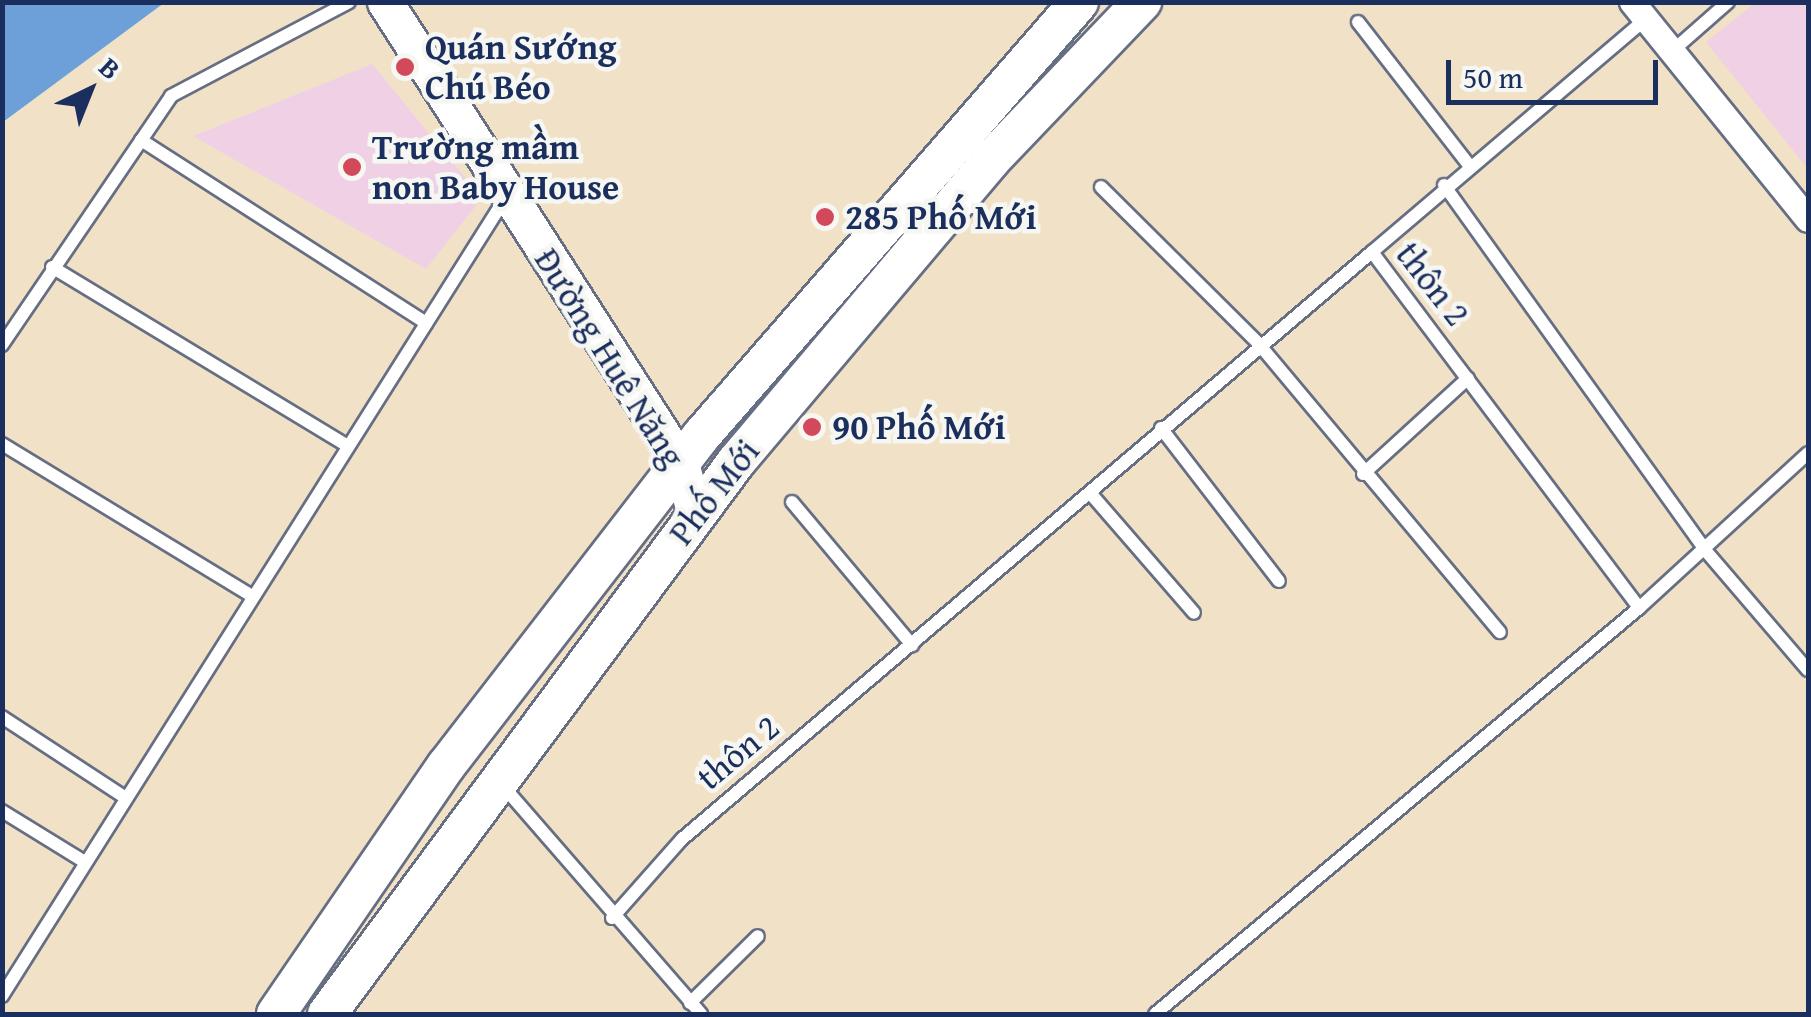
<!DOCTYPE html>
<html>
<head>
<meta charset="utf-8">
<style>
	body { margin:0 }
	#map { position:relative; width:1811px; height:1017px; overflow:hidden; background:#f1e2c7; font-family:"Gentium Book Plus",serif }
	div>[style] { position:absolute }
	.built>* { inset:0; background:#f0d0e4 }
	.water>* { inset:0; background:#6da0d8 }
	.roads { filter:drop-shadow(2px 0 #666e83) drop-shadow(-2px 0 #666e83) drop-shadow(0 2px #666e83) drop-shadow(0 -2px #666e83) }
	.lane>* { height:12px; margin:-6px; padding:0 6px; transform-origin:6px; border-radius:6px; background:#fff }
	.street>* { height:25px; margin:-12.5px; padding:0 12.5px; transform-origin:12.5px; border-radius:12.5px; background:#fff }
	.secondary>* { height:35px; margin:-17.5px; padding:0 17.5px; transform-origin:17.5px; border-radius:17.5px; background:#fff }
	.primary>* { height:38px; margin:-19px; padding:0 19px; transform-origin:19px; border-radius:19px; background:#fff }
	.dots>* { width:28px; height:28px; translate:-50% -50%; box-sizing:border-box; border:5px solid #f6f6f2; border-radius:50% }
	span { translate:-50% -50%; white-space:nowrap; text-align:center; line-height:1.15; -webkit-text-stroke:9px #f6f6f2; paint-order:stroke }
	.poi-label { font-size:35px; color:#1b2f5e; font-weight:700 }
	.left { translate:0 -50%; text-align:left }
	.street-label { font-size:35px; color:#1b2f5e }
	.frame { position:absolute; inset:0; border:5px solid #1b2f5e; pointer-events:none }
	.north { position:absolute; left:40px; top:40px; width:100px; height:100px; -webkit-text-stroke:8px #f6f6f2; paint-order:stroke; rotate:43deg; font-size:28px; font-weight:700; line-height:40px; text-align:center; color:#1b2f5e }
	.north::after { content:''; display:block; margin:auto; width:35px; height:45px; background:#1b2f5e; clip-path:polygon(50% 0,100% 100%,50% 72%,0 100%) }
	.scale { position:absolute; left:1446px; top:60px; width:212px; height:45px; box-sizing:border-box; border:5px solid #1b2f5e; border-top:0; padding-left:12px; font-size:30px; line-height:35px; white-space:nowrap; color:#1b2f5e; -webkit-text-stroke:8px #f6f6f2; paint-order:stroke }
</style>
</head>
<body>
<div id="map">
	<div class="built">
		<i style="clip-path:polygon(1755px 3px,1808px 3px,1808px 169px,1706px 42px)"></i>
		<i style="clip-path:polygon(372px 64px,482px 198px,426px 269px,193px 136px)"></i>
	</div>
	<div class="water">
		<i style="clip-path:polygon(3px 2px,164px 2px,164px 3px,3px 122px)"></i>
	</div>
	<div class="roads">
		<div class="lane">
			<i style="left:1358px;top:22px;width:180px;rotate:52.2deg"></i>
			<i style="left:1670px;top:53px;width:77px;rotate:-41.3deg"></i>
			<i style="left:141px;top:140px;width:339px;rotate:32.7deg"></i>
			<i style="left:1444px;top:185px;width:449px;rotate:54.4deg"></i>
			<i style="left:1705px;top:550px;width:158px;rotate:49.4deg"></i>
			<i style="left:1101px;top:187px;width:221px;rotate:44.8deg"></i>
			<i style="left:1258px;top:343px;width:377px;rotate:50.1deg"></i>
			<i style="left:1372px;top:252px;width:360px;rotate:-40.4deg"></i>
			<i style="left:52px;top:267px;width:346px;rotate:31.2deg"></i>
			<i style="left:2px;top:345px;width:301px;rotate:-55.8deg"></i>
			<i style="left:171px;top:96px;width:201px;rotate:-27.8deg"></i>
			<i style="left:1161px;top:428px;width:193px;rotate:52.4deg"></i>
			<i style="left:2px;top:444px;width:293px;rotate:31.3deg"></i>
			<i style="left:1363px;top:474px;width:142px;rotate:-42.4deg"></i>
			<i style="left:1091px;top:494px;width:157px;rotate:49.1deg"></i>
			<i style="left:792px;top:502px;width:187px;rotate:50deg"></i>
			<i style="left:2px;top:717px;width:148px;rotate:33.2deg"></i>
			<i style="left:503px;top:786px;width:302px;rotate:49deg"></i>
			<i style="left:2px;top:811px;width:97px;rotate:31.6deg"></i>
			<i style="left:612px;top:918px;width:106px;rotate:-48.5deg"></i>
			<i style="left:682px;top:839px;width:906px;rotate:-40.39deg"></i>
			<i style="left:1372px;top:252px;width:445px;rotate:53.1deg"></i>
			<i style="left:2px;top:996px;width:945px;rotate:-57.76deg"></i>
			<i style="left:690px;top:1003px;width:95px;rotate:-44.6deg"></i>
			<i style="left:1155px;top:1014px;width:632px;rotate:-39.99deg"></i>
			<i style="left:1639px;top:608px;width:229px;rotate:-42.5deg"></i>
		</div>
		<div class="street">
			<i style="left:1632px;top:2px;width:279px;rotate:51deg"></i>
		</div>
		<div class="secondary">
			<i style="left:385px;top:2px;width:548px;rotate:57.3deg"></i>
			<i style="left:681px;top:463px;width:54px;rotate:74.9deg"></i>
		</div>
		<div class="primary">
			<i style="left:276px;top:1014px;width:301px;rotate:-55.6deg"></i>
			<i style="left:446px;top:766px;width:418px;rotate:-52.3deg"></i>
			<i style="left:702px;top:435px;width:574px;rotate:-48.95deg"></i>
			<i style="left:327px;top:1014px;width:687px;rotate:-53.46deg"></i>
			<i style="left:736px;top:462px;width:395px;rotate:-49.8deg"></i>
			<i style="left:991px;top:160px;width:219px;rotate:-46.3deg"></i>
		</div>
	</div>
	<div class="dots">
		<i style="left:405px;top:67px;background:#d1495b"></i>
		<i style="left:352px;top:167px;background:#d1495b"></i>
		<i style="left:825px;top:217px;background:#d1495b"></i>
		<i style="left:812px;top:427px;background:#d1495b"></i>
	</div>
	<div class="poi-label">
		<span class="left" style="left:425px;top:67px">Quán Sướng<br>Chú Béo</span>
		<span class="left" style="left:372px;top:167px">Trường mầm<br>non Baby House</span>
		<span class="left" style="left:845px;top:217px">285 Phố Mới</span>
		<span class="left" style="left:832px;top:427px">90 Phố Mới</span>
	</div>
	<div class="street-label">
		<span style="left:1433px;top:284px;rotate:52deg">thôn 2</span>
		<span style="left:610px;top:358px;rotate:58deg">Đường Huê Năng</span>
		<span style="left:714px;top:492px;rotate:-52deg">Phố Mới</span>
		<span style="left:738px;top:752px;rotate:-40deg">thôn 2</span>
	</div>
	<div class="frame"></div>
	<div class="north">B</div>
	<div class="scale">50 m</div>
</div>
</body>
</html>
